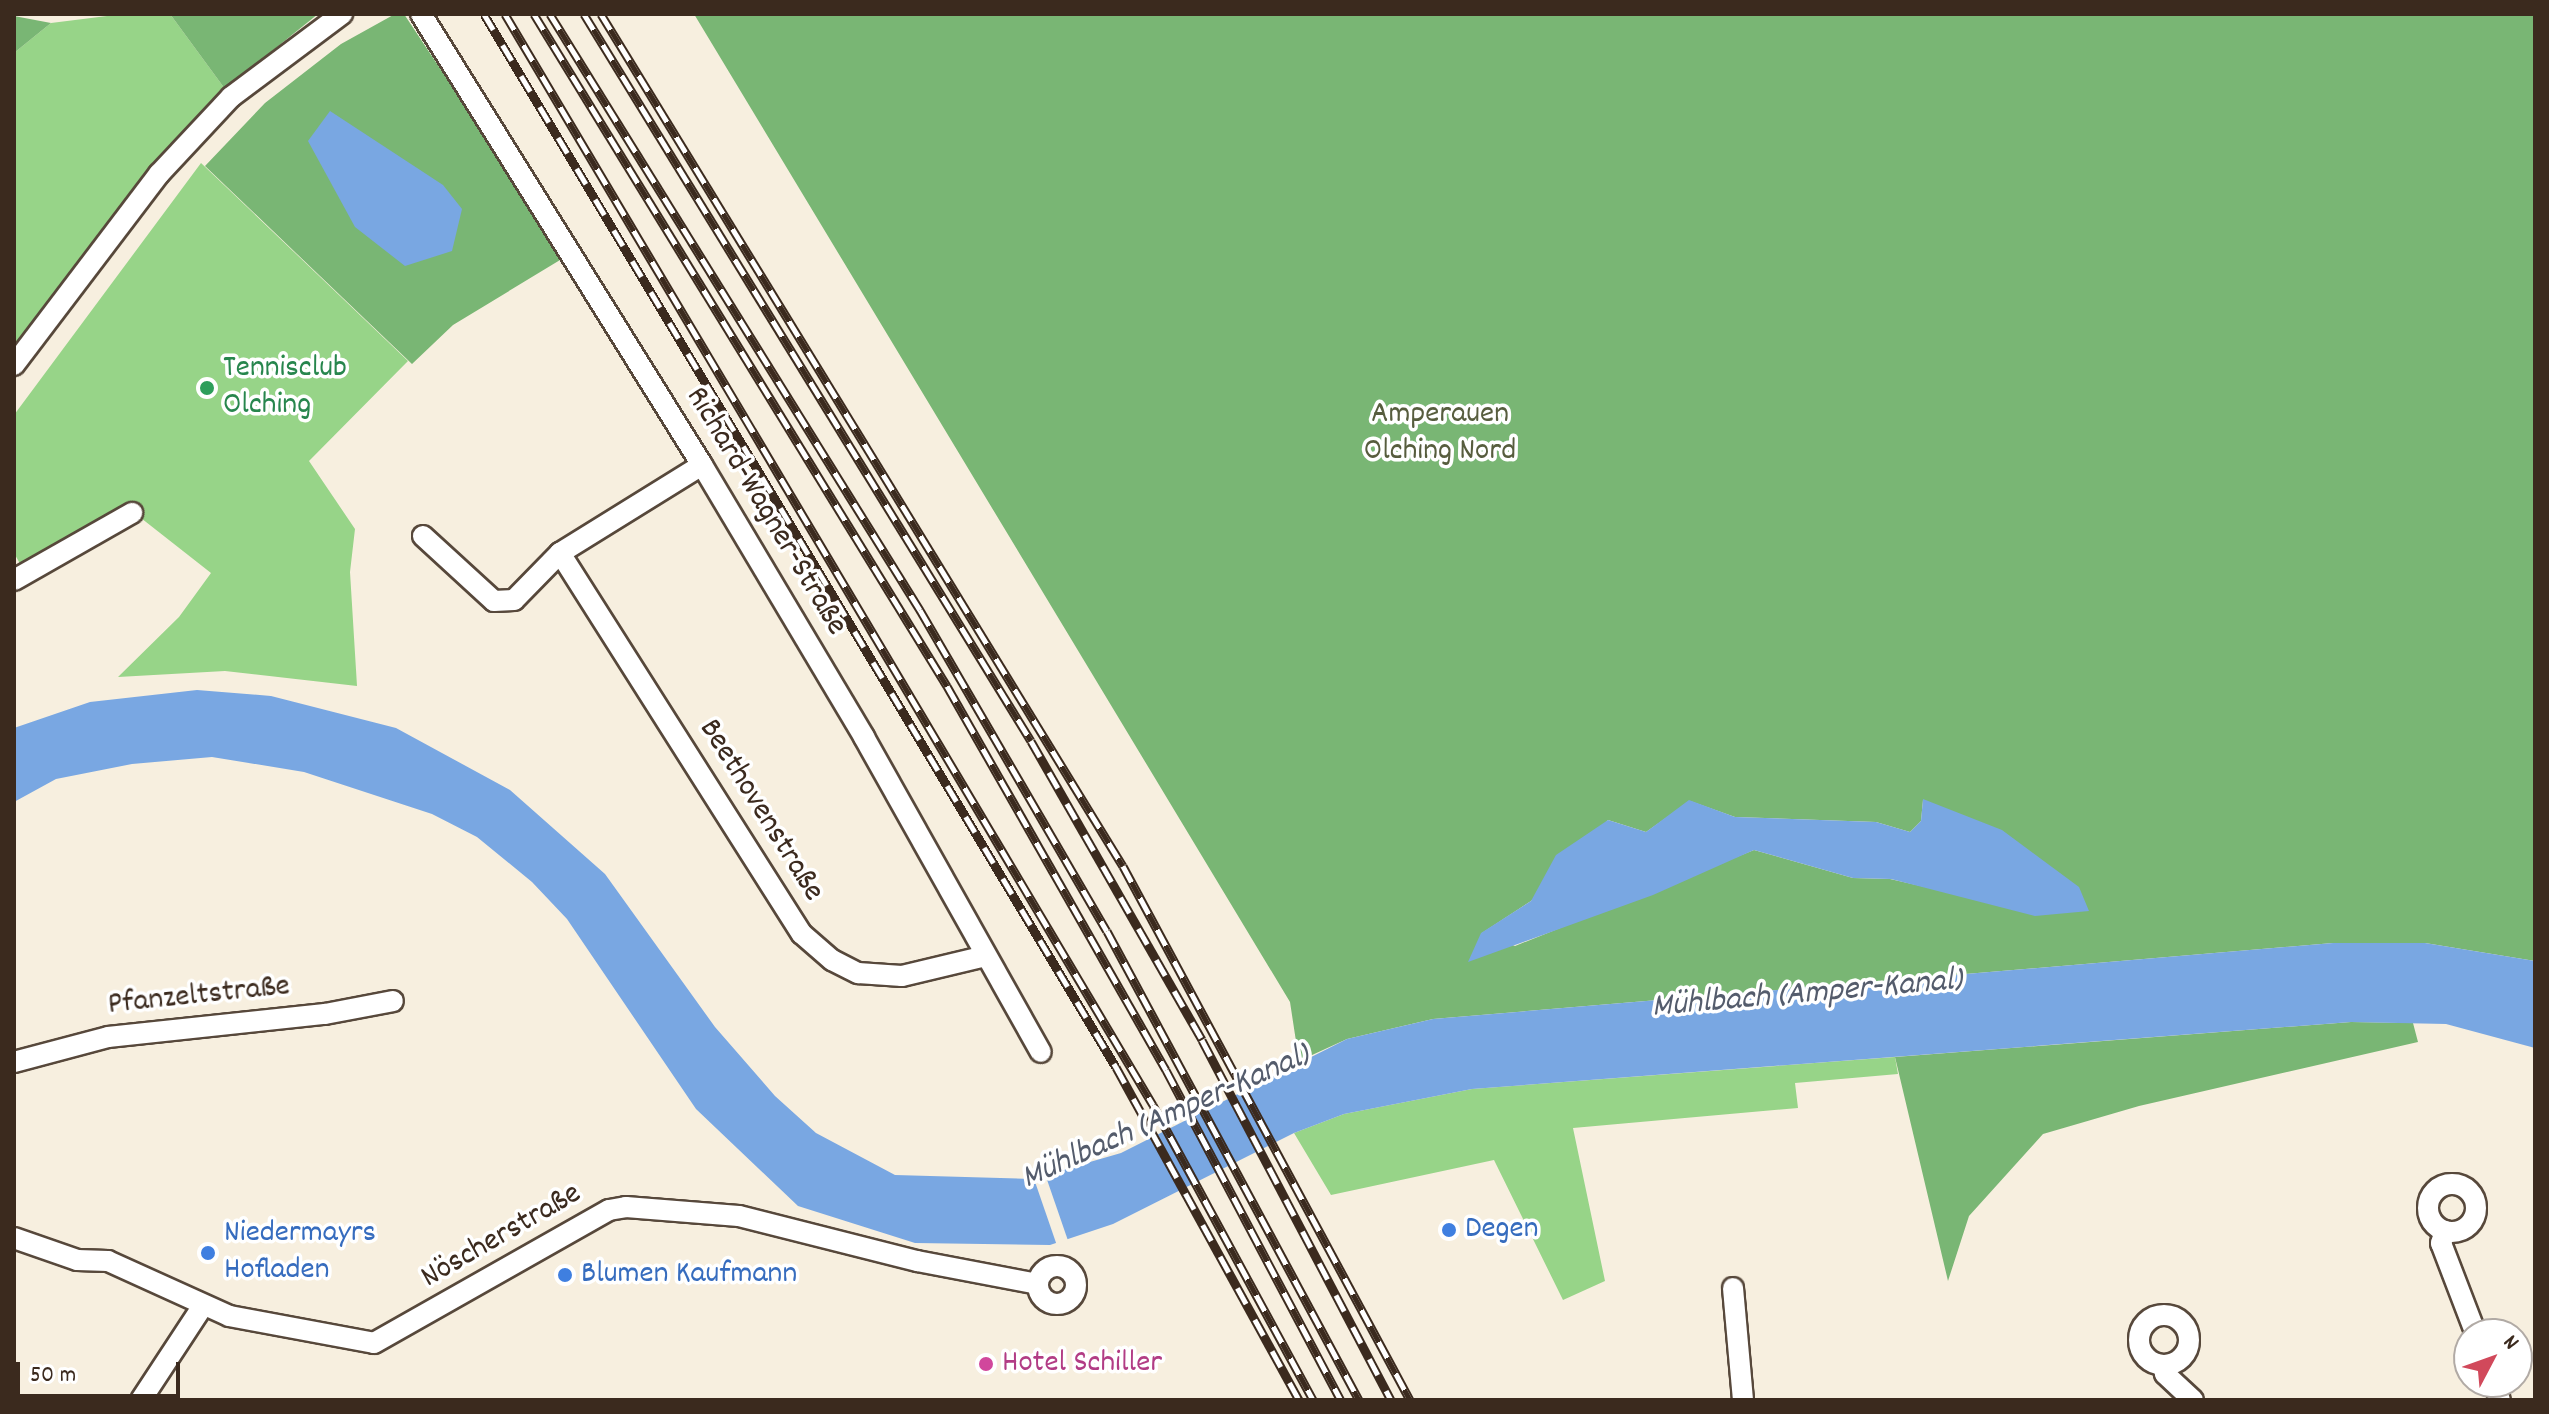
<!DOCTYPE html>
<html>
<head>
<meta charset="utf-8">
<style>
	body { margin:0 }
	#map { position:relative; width:2549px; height:1414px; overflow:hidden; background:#f7efdf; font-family:Dekko,sans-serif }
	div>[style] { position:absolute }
	.green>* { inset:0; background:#97d488 }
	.forest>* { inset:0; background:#79b674 }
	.water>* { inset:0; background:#79a7e2 }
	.pier>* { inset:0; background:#f7efdf; transform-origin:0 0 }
	.roads { filter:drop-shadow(2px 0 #57483b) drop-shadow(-2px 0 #57483b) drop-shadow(0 2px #57483b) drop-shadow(0 -2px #57483b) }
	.street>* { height:20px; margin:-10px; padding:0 10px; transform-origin:10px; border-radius:10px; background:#fff }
	.street>.ring { margin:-10px; padding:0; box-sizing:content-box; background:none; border:20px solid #fff; border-radius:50% }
	.rail>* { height:9px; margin-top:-4.5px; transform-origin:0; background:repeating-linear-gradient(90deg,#fff 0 18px,#3b2a1e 0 36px); box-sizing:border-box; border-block:2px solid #3b2a1e }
	.dots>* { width:22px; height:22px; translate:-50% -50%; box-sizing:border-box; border:4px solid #fff; border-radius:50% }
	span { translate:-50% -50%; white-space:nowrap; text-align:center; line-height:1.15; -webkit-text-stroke:7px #fff; paint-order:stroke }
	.leisure-label { font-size:32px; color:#27864d }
	.left { translate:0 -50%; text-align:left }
	.park-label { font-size:32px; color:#575d3e }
	.street-label { font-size:32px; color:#3b2a1e }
	.shop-label { font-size:32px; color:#366cbe }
	.hotel-label { font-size:32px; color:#b23c85 }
	.water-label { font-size:34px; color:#545c6c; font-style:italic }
	.frame { position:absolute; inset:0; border:16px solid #3b2a1e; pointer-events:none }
	.north { position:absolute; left:2453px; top:1318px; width:80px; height:80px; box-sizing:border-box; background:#fff; border:2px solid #b1aaa5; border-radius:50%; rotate:49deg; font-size:22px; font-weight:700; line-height:32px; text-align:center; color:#3b2a1e }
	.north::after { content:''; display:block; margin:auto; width:28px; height:36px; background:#d1495b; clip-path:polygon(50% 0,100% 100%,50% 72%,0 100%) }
	.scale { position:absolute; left:16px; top:1362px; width:164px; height:36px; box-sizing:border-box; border:4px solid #3b2a1e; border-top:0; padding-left:10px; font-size:24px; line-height:28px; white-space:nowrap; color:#3b2a1e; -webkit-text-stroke:6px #fff; paint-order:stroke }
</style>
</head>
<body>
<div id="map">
	<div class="green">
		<i style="clip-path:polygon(123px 14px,170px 14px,225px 89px,152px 171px,14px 352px,14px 53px,51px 23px)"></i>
		<i style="clip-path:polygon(201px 163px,408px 361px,309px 461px,355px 529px,350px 572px,357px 686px,225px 671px,118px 677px,179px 617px,211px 573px,132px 511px,23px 569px,14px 553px,14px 415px)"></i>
		<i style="clip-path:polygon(1895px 1057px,1898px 1074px,1795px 1083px,1798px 1108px,1573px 1128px,1605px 1281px,1563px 1300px,1494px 1160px,1331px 1195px,1294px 1133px,1344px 1114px,1472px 1089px)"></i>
	</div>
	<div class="forest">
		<i style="clip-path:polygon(170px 14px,318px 14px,225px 89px)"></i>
		<i style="clip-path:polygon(395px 14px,404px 14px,565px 257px,453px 325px,412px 364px,205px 166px,265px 103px,341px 44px)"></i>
		<i style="clip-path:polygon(evenodd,694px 14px,2535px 14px,2535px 961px,2425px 943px,2333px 943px,1433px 1019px,1347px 1039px,1299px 1061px,1290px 1002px,694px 14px,1923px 800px,1943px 891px,1890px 879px,1853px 878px,1754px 850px,1515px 946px,1482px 933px,1531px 901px,1608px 820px,1646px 832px,1690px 801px,1735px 817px,1876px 822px,1910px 832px,1921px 821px,1923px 800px)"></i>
		<i style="clip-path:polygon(14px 16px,51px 23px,14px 53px)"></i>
		<i style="clip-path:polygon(2351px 1022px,2413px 1023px,2418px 1042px,2139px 1106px,2043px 1134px,1969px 1216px,1948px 1281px,1895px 1057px)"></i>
	</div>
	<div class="water">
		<i style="clip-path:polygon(330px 111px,443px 185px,462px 209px,452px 251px,405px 266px,355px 227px,308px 141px)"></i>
		<i style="clip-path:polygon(197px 690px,271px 696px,396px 728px,510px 790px,605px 874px,715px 1027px,775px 1096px,816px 1133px,895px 1175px,1031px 1179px,1121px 1153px,1347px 1039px,1433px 1019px,2333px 943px,2425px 943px,2535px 961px,2535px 1048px,2446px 1024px,2351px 1022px,1472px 1089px,1344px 1114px,1294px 1133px,1113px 1224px,1050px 1245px,915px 1243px,798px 1206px,696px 1109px,567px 919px,532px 882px,477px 837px,432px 814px,304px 772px,212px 757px,132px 764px,56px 779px,14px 802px,14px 728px,90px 702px)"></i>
		<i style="clip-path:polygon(1923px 799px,2002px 830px,2079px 887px,2089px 911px,2035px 916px,1891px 879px,1853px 878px,1754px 850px,1653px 895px,1468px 962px,1481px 933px,1531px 901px,1556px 855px,1608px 820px,1646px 832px,1689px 800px,1735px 817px,1876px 822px,1910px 832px,1921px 821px)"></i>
	</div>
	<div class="pier">
		<i style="left:1044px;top:1171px;width:76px;height:12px;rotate:71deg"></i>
	</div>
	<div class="roads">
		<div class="street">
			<i style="left:421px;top:14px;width:531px;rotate:58.07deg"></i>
			<i style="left:702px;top:465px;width:317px;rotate:59.2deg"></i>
			<i style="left:864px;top:737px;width:361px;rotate:60.7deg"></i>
			<i style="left:14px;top:365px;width:240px;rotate:-52.8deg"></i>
			<i style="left:159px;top:174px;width:105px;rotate:-46.9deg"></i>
			<i style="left:231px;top:97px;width:139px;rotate:-36.8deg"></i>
			<i style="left:423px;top:536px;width:96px;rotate:42.5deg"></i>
			<i style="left:494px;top:601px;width:20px;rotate:-3deg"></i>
			<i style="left:514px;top:600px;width:66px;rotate:-45.6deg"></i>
			<i style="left:560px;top:553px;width:167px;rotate:-31.8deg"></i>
			<i style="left:560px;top:553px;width:451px;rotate:57.6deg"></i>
			<i style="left:802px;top:934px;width:40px;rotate:41deg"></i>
			<i style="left:832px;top:960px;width:29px;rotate:27deg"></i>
			<i style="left:858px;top:973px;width:44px;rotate:3.9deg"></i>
			<i style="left:902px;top:976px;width:86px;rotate:-13.4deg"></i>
			<i style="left:14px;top:580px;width:136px;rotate:-29.6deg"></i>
			<i style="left:14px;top:1062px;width:97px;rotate:-14.9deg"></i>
			<i style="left:108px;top:1037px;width:218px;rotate:-6.1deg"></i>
			<i style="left:325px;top:1014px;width:69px;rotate:-10.8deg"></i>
			<i class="ring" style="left:2428px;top:1184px;width:28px;height:28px"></i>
			<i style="left:2445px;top:1231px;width:13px;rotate:108deg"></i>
			<i style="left:2441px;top:1243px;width:97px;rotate:69deg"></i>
			<i style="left:14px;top:1238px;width:67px;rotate:19.2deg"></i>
			<i style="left:77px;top:1260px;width:31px;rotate:2deg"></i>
			<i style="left:108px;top:1261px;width:133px;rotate:24.4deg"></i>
			<i style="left:229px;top:1316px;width:147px;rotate:10.5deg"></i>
			<i style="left:374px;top:1343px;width:270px;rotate:-29.5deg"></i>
			<i style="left:609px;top:1210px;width:17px;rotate:-10deg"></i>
			<i style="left:626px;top:1207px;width:113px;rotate:4.6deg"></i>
			<i style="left:739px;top:1216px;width:184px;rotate:14.2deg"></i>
			<i style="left:917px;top:1261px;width:123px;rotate:10.8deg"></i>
			<i class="ring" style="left:1038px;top:1266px;width:18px;height:18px"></i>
			<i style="left:1733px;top:1288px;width:112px;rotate:84.9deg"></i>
			<i class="ring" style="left:2139px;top:1315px;width:30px;height:30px"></i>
			<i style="left:2163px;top:1365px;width:9px;rotate:77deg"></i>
			<i style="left:2165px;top:1374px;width:38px;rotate:43deg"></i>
			<i style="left:2494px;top:1382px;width:19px;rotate:72deg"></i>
			<i style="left:141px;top:1400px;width:111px;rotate:-56.7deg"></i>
		</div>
	</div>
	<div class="rail">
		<i style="left:484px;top:14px;width:1228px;rotate:59.03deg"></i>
		<i style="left:1116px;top:1067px;width:380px;rotate:61.2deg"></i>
		<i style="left:505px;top:14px;width:1269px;rotate:59.29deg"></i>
		<i style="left:1153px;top:1105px;width:336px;rotate:61.5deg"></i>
		<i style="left:534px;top:14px;width:789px;rotate:58.43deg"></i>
		<i style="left:947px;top:686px;width:442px;rotate:60.3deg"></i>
		<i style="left:1166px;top:1070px;width:374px;rotate:62.1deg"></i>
		<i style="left:550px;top:14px;width:702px;rotate:58.17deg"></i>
		<i style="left:920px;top:610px;width:371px;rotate:59.8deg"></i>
		<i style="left:1107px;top:931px;width:532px;rotate:61.75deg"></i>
		<i style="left:584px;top:14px;width:853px;rotate:58.41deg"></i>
		<i style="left:1031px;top:741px;width:344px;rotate:60.2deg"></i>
		<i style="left:1202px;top:1040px;width:407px;rotate:62.3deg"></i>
		<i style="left:601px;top:14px;width:999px;rotate:58.51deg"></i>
		<i style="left:1123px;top:866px;width:606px;rotate:61.74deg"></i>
	</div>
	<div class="dots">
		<i style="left:207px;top:388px;background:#2e9e5b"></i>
		<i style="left:1449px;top:1230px;background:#3f7fe0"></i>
		<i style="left:208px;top:1253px;background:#3f7fe0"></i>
		<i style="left:565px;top:1275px;background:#3f7fe0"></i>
		<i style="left:986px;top:1364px;background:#d1479c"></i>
	</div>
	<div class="leisure-label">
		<span class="left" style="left:223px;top:388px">Tennisclub<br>Olching</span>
	</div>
	<div class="park-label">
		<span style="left:1440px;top:434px">Amperauen<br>Olching Nord</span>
	</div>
	<div class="street-label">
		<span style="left:765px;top:512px;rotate:59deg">Richard-Wagner-Straße</span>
		<span style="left:760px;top:811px;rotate:58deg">Beethovenstraße</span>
		<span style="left:199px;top:997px;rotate:-6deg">Pfanzeltstraße</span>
		<span style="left:502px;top:1237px;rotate:-30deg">Nöscherstraße</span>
	</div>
	<div class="shop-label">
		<span class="left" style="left:1465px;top:1230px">Degen</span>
		<span class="left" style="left:224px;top:1253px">Niedermayrs<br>Hofladen</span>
		<span class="left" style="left:581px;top:1275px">Blumen Kaufmann</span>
	</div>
	<div class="hotel-label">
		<span class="left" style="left:1002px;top:1364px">Hotel Schiller</span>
	</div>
	<div class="water-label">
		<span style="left:1807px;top:995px;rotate:-5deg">Mühlbach (Amper-Kanal)</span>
		<span style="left:1166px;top:1118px;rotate:-24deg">Mühlbach (Amper-Kanal)</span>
	</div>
	<div class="frame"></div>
	<div class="north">N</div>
	<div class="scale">50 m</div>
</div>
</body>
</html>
